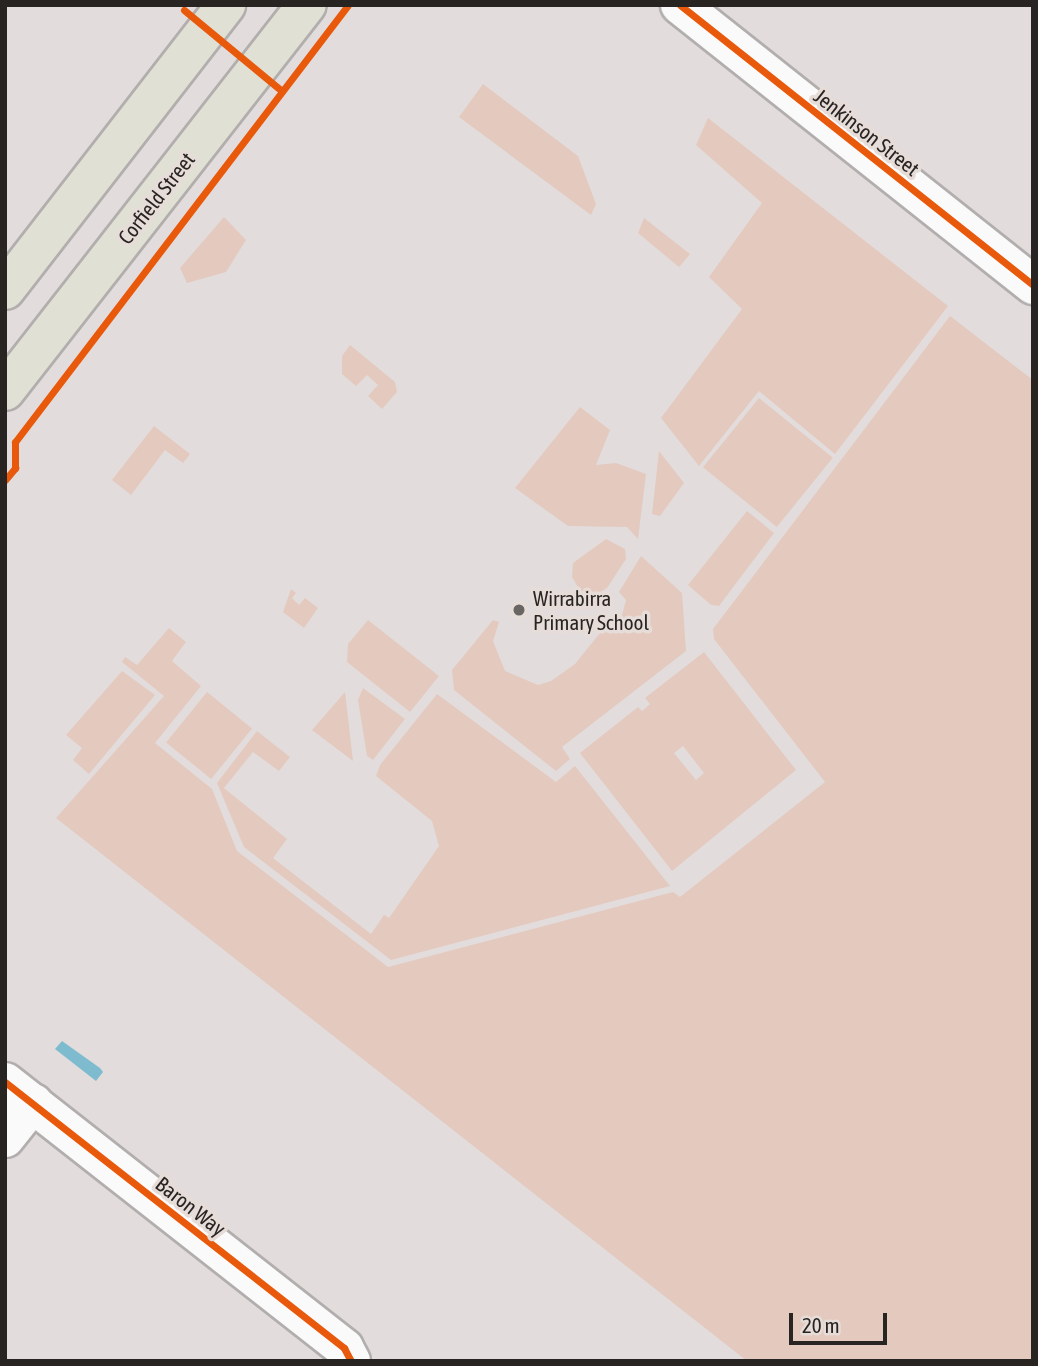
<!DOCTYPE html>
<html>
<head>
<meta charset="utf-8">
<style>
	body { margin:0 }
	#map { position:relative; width:1038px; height:1366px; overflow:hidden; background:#e2dddc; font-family:"Asap Condensed",sans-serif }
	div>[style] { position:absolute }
	.green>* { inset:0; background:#e4c9be; transform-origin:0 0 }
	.water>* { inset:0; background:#7fbbcf }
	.roads { filter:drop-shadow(2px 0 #b2aead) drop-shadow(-2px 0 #b2aead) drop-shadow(0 2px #b2aead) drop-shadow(0 -2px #b2aead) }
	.minor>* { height:38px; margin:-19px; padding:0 19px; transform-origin:19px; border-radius:19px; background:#fbfafa }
	.major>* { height:38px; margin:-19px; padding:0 19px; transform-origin:19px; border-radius:19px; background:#e0e0d5 }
	.cycleway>* { height:7px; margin:-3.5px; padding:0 3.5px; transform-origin:3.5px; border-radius:3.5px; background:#e8590c }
	.dots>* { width:19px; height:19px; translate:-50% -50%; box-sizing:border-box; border:4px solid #e6dcd8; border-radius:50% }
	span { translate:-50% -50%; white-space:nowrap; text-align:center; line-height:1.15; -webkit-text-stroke:7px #e6dcd8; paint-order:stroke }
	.street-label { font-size:21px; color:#282422 }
	.poi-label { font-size:21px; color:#282422 }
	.left { translate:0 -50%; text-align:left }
	.frame { position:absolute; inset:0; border:7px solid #282422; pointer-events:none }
	.scale { position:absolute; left:789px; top:1313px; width:98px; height:32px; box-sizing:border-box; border:4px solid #282422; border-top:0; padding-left:9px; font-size:21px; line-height:24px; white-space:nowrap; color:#282422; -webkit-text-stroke:5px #e6dcd8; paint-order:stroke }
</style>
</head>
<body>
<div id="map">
	<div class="green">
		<i style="clip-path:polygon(483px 84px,578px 156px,596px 204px,591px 215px,459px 117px)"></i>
		<i style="clip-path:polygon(708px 118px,948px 306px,835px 454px,759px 391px,699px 466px,661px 418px,742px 309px,709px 277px,762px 203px,696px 145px)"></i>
		<i style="clip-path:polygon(224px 217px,246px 240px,226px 272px,187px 283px,180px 268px)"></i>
		<i style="clip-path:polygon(644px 218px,690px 254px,679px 267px,638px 233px)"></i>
		<i style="clip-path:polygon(950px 316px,1033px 380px,1033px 1361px,747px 1361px,56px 818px,164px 696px,122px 662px,125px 657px,137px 665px,169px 628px,186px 642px,172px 661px,201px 686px,155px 743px,212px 789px,237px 851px,388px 967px,673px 892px,680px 897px,825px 782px,714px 639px,713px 629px)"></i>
		<i style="clip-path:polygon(350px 345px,395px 382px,397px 392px,382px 409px,368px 396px,378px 385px,367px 375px,356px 386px,342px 374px,342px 356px)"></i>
		<i style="left:759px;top:398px;width:95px;height:89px;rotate:39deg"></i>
		<i style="clip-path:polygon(580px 407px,610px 430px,596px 465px,616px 463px,646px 474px,638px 539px,627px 527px,568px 526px,515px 488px)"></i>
		<i style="clip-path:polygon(154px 426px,190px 454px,183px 463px,165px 450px,131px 495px,112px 480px)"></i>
		<i style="clip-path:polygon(659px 451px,684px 483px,660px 516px,652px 514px)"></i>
		<i style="clip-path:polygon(747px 511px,774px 533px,719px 606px,711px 605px,688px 585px)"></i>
		<i style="clip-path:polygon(606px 539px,625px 549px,626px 559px,607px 588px,593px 597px,579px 589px,572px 577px,573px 563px)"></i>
		<i style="clip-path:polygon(641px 556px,682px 593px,686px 651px,562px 747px,570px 759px,556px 771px,454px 690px,452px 670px,493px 620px,499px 622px,493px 641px,505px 671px,538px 685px,551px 681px,575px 664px,600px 633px,620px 623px,626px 600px,619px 592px)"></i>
		<i style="clip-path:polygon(291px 589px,296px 593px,292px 598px,299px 605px,305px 598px,318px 608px,304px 628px,283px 612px)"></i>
		<i style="clip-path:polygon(368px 620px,439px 676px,410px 712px,347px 662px,348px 644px)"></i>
		<i style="clip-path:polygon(evenodd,704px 652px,796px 770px,672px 871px,580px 753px,638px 707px,642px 711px,650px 704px,645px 698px,704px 652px,683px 746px,704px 773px,696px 780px,674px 753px,683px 746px)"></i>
		<i style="clip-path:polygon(122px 671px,155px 695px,89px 774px,73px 760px,82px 748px,66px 735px)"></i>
		<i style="clip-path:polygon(363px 688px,405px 719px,373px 760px,367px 756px,358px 700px)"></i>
		<i style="left:207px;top:692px;width:58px;height:65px;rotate:39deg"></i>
		<i style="clip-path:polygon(345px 692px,353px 761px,312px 730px)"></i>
		<i style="clip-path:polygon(437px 694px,556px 782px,575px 766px,670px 886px,391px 960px,244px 847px,217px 783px,257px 731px,290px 757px,279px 771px,253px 752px,224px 788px,287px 839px,273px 858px,371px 934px,384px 915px,389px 918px,439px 846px,432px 821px,376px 776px,380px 765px)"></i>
	</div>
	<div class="water">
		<i style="clip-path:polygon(62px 1041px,100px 1068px,103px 1072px,96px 1081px,55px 1049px)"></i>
	</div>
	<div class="roads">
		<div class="minor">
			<i style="left:680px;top:5px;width:451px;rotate:38.4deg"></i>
			<i style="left:5px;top:1082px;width:431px;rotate:38.1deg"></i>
			<i style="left:344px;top:1348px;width:15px;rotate:62deg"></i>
			<i style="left:5px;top:1138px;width:45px;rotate:-51.3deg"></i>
		</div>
		<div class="major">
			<i style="left:5px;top:290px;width:361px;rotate:-52.2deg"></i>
			<i style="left:5px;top:391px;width:490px;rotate:-52deg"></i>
		</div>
	</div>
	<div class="cycleway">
		<i style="left:680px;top:5px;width:451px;rotate:38.4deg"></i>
		<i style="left:184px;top:10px;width:127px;rotate:39.6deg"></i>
		<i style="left:5px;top:480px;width:16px;rotate:-50deg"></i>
		<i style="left:15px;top:468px;width:26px;rotate:-90deg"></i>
		<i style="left:15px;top:442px;width:549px;rotate:-52.69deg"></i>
		<i style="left:5px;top:1082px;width:431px;rotate:38.1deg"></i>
		<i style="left:344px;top:1348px;width:15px;rotate:62deg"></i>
	</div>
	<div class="dots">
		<i style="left:519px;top:610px;background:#696563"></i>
	</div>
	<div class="street-label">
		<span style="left:867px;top:132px;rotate:38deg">Jenkinson Street</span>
		<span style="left:156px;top:198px;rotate:-52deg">Corfield Street</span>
		<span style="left:191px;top:1206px;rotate:38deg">Baron Way</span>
	</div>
	<div class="poi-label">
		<span class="left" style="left:533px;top:610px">Wirrabirra<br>Primary School</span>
	</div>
	<div class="frame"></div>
	<div class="scale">20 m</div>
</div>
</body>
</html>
